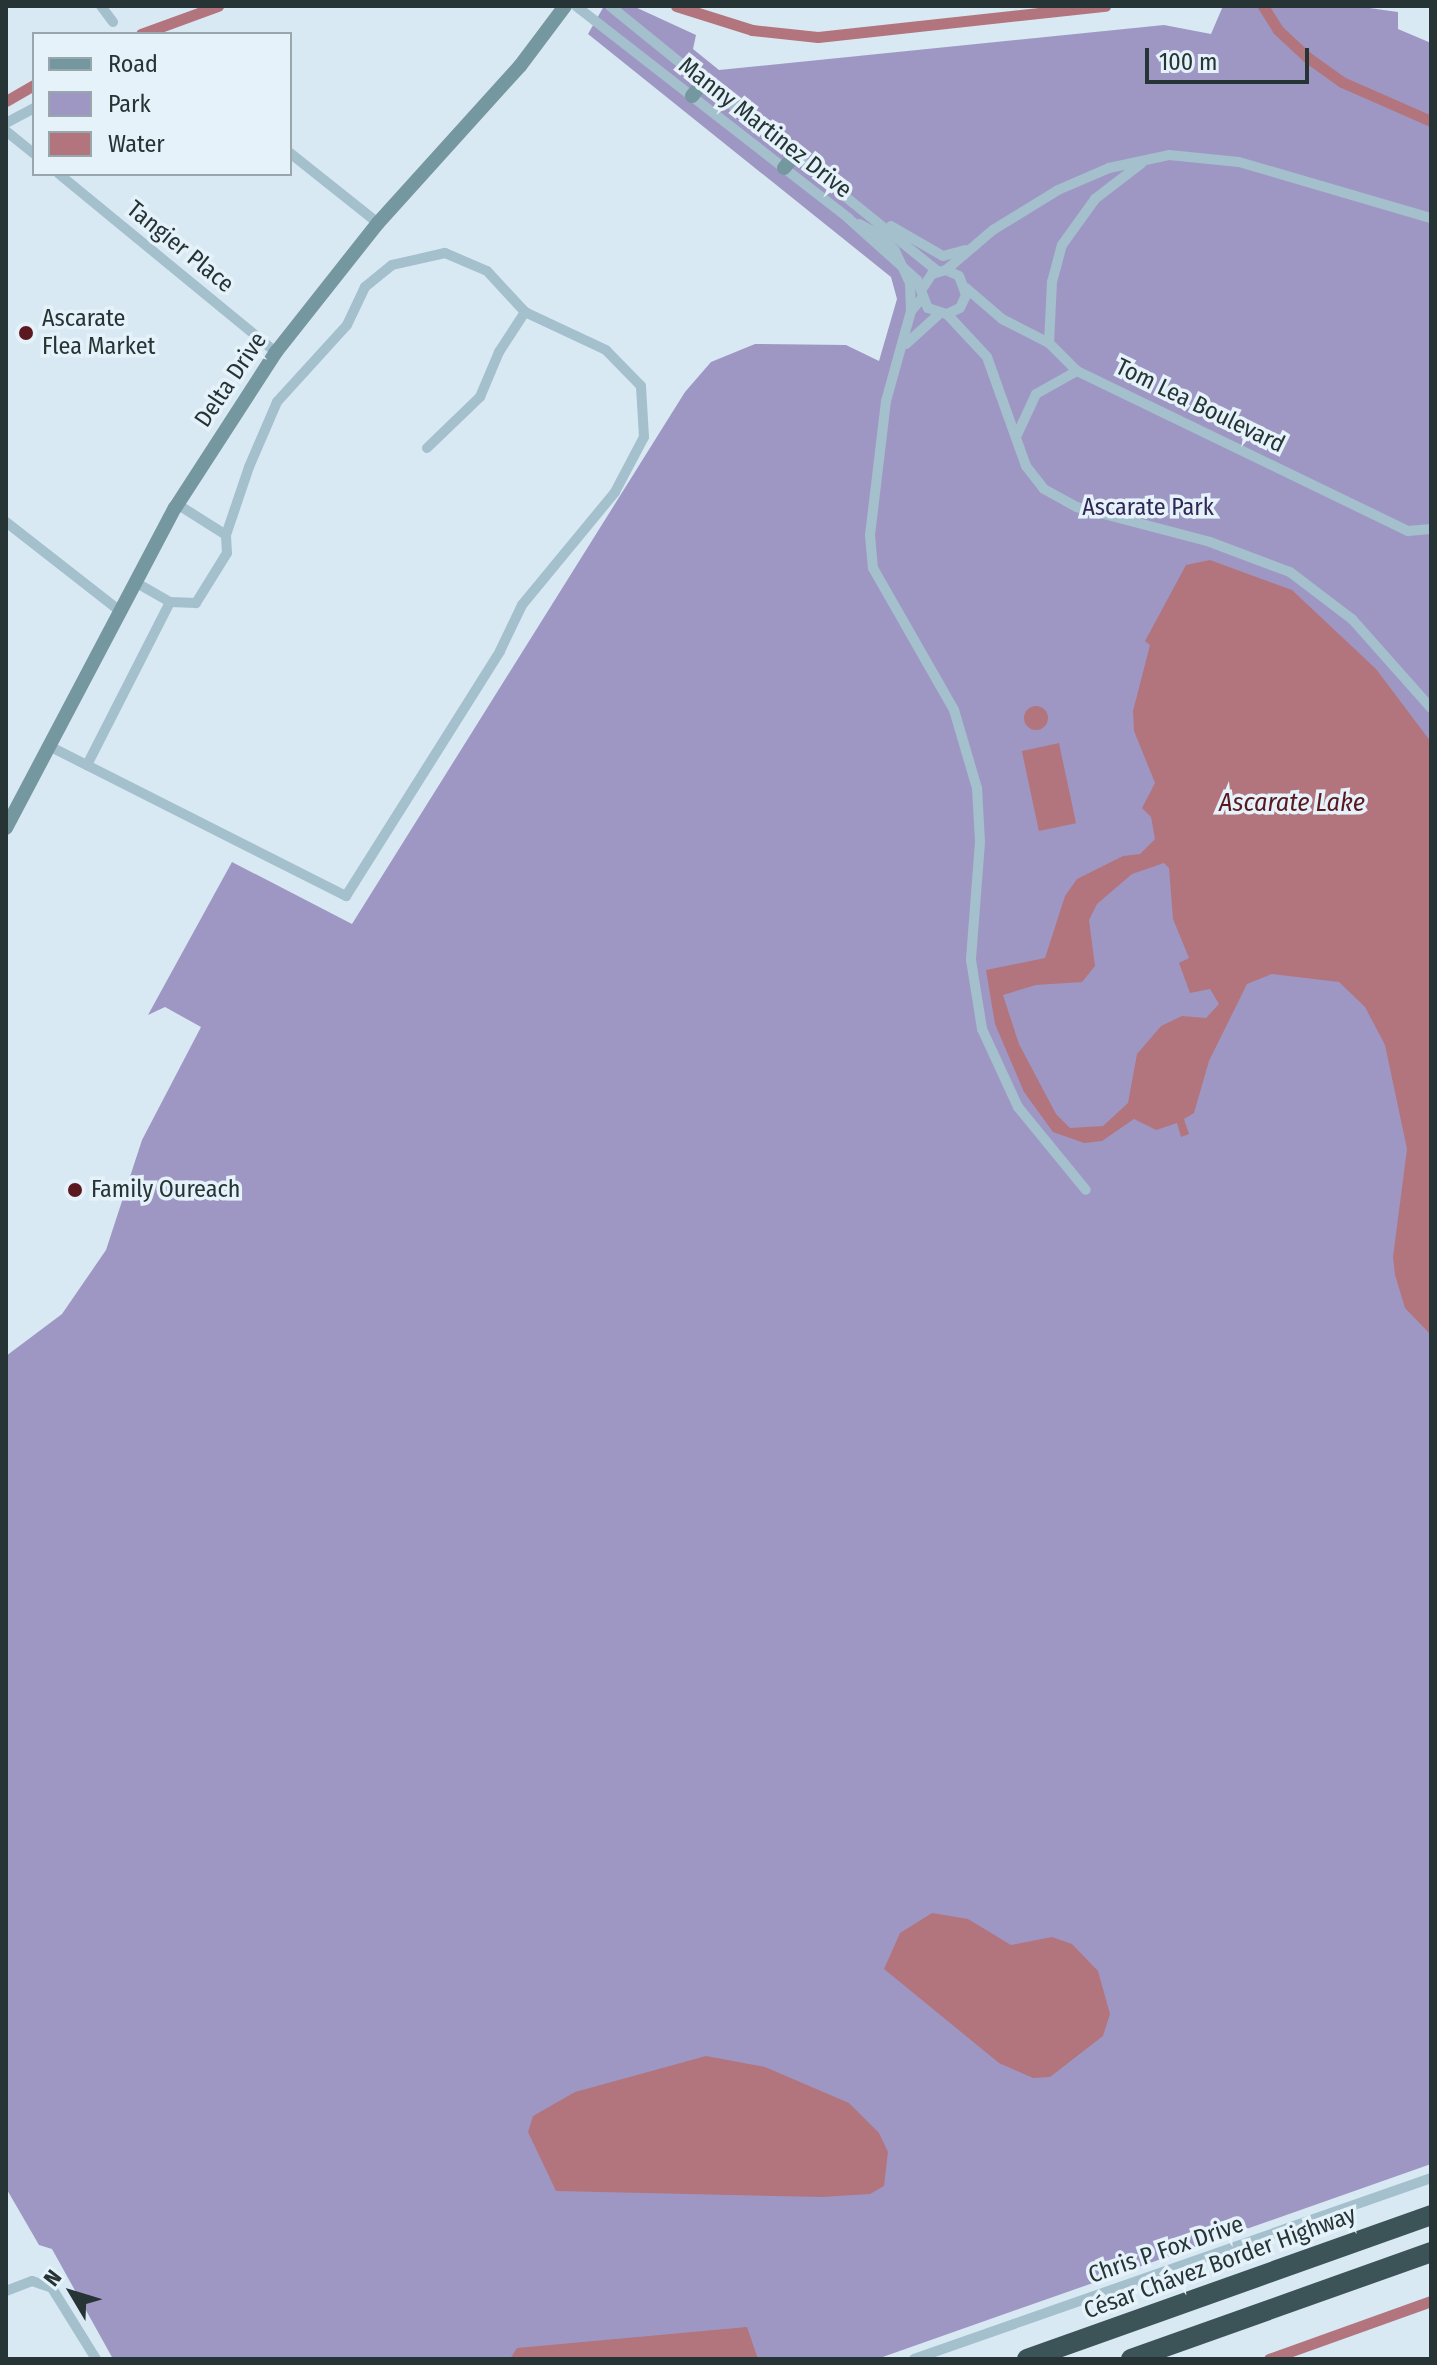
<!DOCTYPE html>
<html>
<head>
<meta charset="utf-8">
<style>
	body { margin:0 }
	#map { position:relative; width:1437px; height:2365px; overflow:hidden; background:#d8e9f3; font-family:"Fira Sans Condensed",sans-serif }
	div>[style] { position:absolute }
	.green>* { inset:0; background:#9f97c3 }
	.water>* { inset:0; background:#b2757d; transform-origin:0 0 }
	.round { border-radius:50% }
	.canal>* { height:11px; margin:-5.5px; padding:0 5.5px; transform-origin:5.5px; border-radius:5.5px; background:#b2757d }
	.street>* { height:10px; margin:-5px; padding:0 5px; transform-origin:5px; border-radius:5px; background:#a3c0cc }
	.secondary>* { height:14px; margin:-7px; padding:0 7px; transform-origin:7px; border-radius:7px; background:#75979f }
	.highway>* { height:20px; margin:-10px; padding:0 10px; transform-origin:10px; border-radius:10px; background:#3c5458 }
	.dots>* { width:22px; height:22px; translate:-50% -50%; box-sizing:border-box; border:4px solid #e5f2fa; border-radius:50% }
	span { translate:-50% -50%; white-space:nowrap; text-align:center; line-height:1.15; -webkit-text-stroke:7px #e5f2fa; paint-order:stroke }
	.street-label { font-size:24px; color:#263436 }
	.poi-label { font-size:24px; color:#263436 }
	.left { translate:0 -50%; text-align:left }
	.park-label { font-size:24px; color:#312856 }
	.water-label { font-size:26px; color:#5b191f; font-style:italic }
	.frame { position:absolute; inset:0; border:8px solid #263436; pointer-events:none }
	.legend { position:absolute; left:32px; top:32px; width:260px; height:144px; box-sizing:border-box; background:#e5f2fa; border:2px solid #99a6ac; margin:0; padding:10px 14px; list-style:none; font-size:24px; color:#263436 }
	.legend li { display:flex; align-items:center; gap:16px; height:40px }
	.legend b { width:40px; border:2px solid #99a6ac }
	.north { position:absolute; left:32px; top:2253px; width:80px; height:80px; -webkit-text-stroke:6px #e5f2fa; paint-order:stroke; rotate:308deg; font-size:22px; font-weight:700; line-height:32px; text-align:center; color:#263436 }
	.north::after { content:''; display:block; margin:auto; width:28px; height:36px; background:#263436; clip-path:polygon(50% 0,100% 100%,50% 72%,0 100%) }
	.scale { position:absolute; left:1145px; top:48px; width:164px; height:36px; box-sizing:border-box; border:4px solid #263436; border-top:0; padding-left:10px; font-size:24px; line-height:28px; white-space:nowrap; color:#263436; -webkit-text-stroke:6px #e5f2fa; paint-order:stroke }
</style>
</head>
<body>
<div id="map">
	<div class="green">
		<i style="clip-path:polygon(604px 6px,633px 6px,696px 35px,693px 49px,719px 70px,1164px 25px,1211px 34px,1223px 6px,1355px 6px,1398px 12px,1398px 29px,1431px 43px,1431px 2164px,877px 2359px,113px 2359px,52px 2249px,39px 2245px,6px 2188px,6px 1356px,62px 1314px,106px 1250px,142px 1140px,201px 1027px,165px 1007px,148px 1015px,232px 862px,352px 924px,685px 392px,711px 362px,755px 344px,846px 345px,879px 361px,897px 299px,891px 277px,588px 34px)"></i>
	</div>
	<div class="water">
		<i style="clip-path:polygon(evenodd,1210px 560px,1292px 590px,1376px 669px,1431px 742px,1431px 1335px,1405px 1308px,1395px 1275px,1393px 1257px,1407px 1149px,1385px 1045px,1365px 1007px,1339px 982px,1272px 974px,1247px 984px,1209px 1061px,1194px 1113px,1184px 1119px,1189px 1134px,1181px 1137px,1177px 1123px,1156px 1130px,1134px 1119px,1102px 1141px,1084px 1143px,1053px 1132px,1024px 1092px,995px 1024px,986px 970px,1045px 958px,1065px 896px,1077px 879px,1123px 856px,1140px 854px,1155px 839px,1151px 817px,1142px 808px,1155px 783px,1134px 731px,1133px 711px,1150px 645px,1145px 641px,1186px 565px,1210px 560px,1164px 863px,1169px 868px,1173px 919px,1189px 958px,1179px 963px,1190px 993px,1210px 989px,1219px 1004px,1206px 1018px,1182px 1016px,1161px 1026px,1137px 1054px,1128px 1103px,1103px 1126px,1070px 1128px,1056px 1114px,1019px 1044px,1003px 995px,1036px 985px,1082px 982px,1095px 966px,1089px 920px,1097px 904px,1132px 874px,1164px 863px)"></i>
		<i class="round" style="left:1024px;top:706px;width:24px;height:24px"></i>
		<i style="left:1059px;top:743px;width:82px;height:38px;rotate:78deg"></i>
		<i style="clip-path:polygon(932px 1913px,968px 1919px,1011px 1945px,1052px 1937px,1072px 1944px,1098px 1971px,1110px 2014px,1103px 2036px,1050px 2077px,1033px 2078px,999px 2063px,884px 1969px,900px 1933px)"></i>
		<i style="clip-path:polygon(706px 2056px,765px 2067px,849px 2103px,879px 2133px,888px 2152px,884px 2186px,870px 2194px,822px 2197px,556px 2191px,528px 2132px,533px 2116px,575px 2092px)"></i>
		<i style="clip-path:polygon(747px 2327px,758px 2359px,510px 2359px,517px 2348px)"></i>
	</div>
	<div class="canal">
		<i style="left:676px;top:6px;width:80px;rotate:17.5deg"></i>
		<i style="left:752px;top:30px;width:66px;rotate:6.1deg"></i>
		<i style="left:818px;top:37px;width:289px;rotate:-6.2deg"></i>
		<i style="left:1263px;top:6px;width:28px;rotate:58deg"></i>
		<i style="left:1278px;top:30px;width:40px;rotate:43deg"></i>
		<i style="left:1307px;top:57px;width:43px;rotate:35.5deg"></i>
		<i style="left:1342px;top:82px;width:97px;rotate:23.7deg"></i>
		<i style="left:141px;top:34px;width:82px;rotate:-20deg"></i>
		<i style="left:6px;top:101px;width:32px;rotate:-30deg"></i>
		<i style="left:1269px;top:2359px;width:172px;rotate:-19.7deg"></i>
	</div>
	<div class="street">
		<i style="left:101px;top:6px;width:20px;rotate:53deg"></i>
		<i style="left:576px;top:6px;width:345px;rotate:37.9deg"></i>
		<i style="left:848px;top:218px;width:93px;rotate:41.9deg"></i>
		<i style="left:917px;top:280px;width:30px;rotate:69deg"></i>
		<i style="left:928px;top:308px;width:20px;rotate:18deg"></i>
		<i style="left:947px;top:314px;width:14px;rotate:-25deg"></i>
		<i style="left:960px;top:308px;width:14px;rotate:-65deg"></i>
		<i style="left:966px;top:295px;width:20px;rotate:-110deg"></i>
		<i style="left:959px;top:276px;width:14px;rotate:-155deg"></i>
		<i style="left:946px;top:270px;width:15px;rotate:164deg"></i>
		<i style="left:932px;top:274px;width:18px;rotate:124deg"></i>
		<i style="left:610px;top:6px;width:421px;rotate:39deg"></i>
		<i style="left:6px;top:123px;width:32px;rotate:-28deg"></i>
		<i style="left:6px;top:131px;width:36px;rotate:39deg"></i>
		<i style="left:290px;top:153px;width:112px;rotate:38.5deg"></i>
		<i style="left:59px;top:174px;width:281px;rotate:39.4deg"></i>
		<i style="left:859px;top:224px;width:27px;rotate:28deg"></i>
		<i style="left:883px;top:237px;width:18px;rotate:49deg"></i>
		<i style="left:895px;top:251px;width:35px;rotate:65deg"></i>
		<i style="left:910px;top:283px;width:28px;rotate:88deg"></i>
		<i style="left:891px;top:226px;width:60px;rotate:30deg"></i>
		<i style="left:943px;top:256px;width:23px;rotate:-15deg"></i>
		<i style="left:946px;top:270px;width:62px;rotate:-40.4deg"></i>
		<i style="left:993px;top:230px;width:76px;rotate:-31.6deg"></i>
		<i style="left:1058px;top:190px;width:56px;rotate:-23.3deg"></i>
		<i style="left:1109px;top:168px;width:61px;rotate:-12.2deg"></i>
		<i style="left:1169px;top:155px;width:70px;rotate:5.7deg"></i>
		<i style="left:1239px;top:162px;width:200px;rotate:16.3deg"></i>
		<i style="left:966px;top:288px;width:48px;rotate:40.7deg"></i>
		<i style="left:1002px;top:319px;width:53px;rotate:27.1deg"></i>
		<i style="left:1049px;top:343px;width:40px;rotate:45deg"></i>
		<i style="left:1077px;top:371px;width:368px;rotate:25.8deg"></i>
		<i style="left:1408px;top:531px;width:23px;rotate:-5deg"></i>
		<i style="left:922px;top:298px;width:17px;rotate:130deg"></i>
		<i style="left:911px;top:311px;width:93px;rotate:105.5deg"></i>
		<i style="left:886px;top:401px;width:135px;rotate:96.8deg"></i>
		<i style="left:870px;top:535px;width:33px;rotate:85deg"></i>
		<i style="left:873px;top:568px;width:163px;rotate:60.3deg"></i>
		<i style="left:954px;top:710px;width:81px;rotate:73.6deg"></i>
		<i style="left:977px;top:788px;width:54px;rotate:86.8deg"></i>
		<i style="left:980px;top:842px;width:118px;rotate:94.4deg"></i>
		<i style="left:971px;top:960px;width:70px;rotate:80.9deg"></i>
		<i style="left:982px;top:1029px;width:86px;rotate:65.2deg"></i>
		<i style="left:1018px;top:1107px;width:107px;rotate:50.7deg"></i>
		<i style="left:947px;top:314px;width:59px;rotate:47.1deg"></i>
		<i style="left:987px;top:357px;width:116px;rotate:70.3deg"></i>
		<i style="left:1026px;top:466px;width:29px;rotate:52deg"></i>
		<i style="left:1044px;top:489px;width:38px;rotate:29deg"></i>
		<i style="left:1077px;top:507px;width:138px;rotate:14.7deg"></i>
		<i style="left:1210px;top:542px;width:85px;rotate:20.6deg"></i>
		<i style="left:1290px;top:572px;width:78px;rotate:37.2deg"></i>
		<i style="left:1352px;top:619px;width:119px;rotate:48.4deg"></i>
		<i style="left:1049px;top:343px;width:61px;rotate:-87.2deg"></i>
		<i style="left:1052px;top:282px;width:38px;rotate:-75deg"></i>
		<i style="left:1062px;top:245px;width:57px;rotate:-54.3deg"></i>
		<i style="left:1095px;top:199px;width:59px;rotate:-37.5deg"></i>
		<i style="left:906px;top:344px;width:45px;rotate:-42.3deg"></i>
		<i style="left:1017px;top:435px;width:45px;rotate:-65.1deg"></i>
		<i style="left:1036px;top:394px;width:47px;rotate:-29.3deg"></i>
		<i style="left:427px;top:448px;width:74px;rotate:-43.9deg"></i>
		<i style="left:480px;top:397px;width:49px;rotate:-67.1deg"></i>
		<i style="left:499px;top:352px;width:48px;rotate:-57deg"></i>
		<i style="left:177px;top:504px;width:58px;rotate:32.3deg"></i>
		<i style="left:6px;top:522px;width:145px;rotate:38deg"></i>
		<i style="left:49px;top:746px;width:333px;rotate:26.8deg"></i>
		<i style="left:346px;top:896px;width:289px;rotate:-57.8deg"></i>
		<i style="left:500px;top:651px;width:51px;rotate:-64.4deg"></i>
		<i style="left:522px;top:605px;width:146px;rotate:-50.5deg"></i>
		<i style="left:615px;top:492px;width:62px;rotate:-62.2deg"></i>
		<i style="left:644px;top:437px;width:51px;rotate:-93.4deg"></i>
		<i style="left:641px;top:386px;width:50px;rotate:-134.2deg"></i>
		<i style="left:606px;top:350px;width:89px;rotate:-154.9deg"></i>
		<i style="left:525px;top:312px;width:56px;rotate:-132.8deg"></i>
		<i style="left:487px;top:271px;width:46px;rotate:-156.8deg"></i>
		<i style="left:445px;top:253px;width:54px;rotate:167.2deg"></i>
		<i style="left:392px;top:265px;width:35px;rotate:141deg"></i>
		<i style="left:365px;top:287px;width:42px;rotate:115.3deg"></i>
		<i style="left:347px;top:325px;width:104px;rotate:132.3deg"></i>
		<i style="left:277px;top:402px;width:71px;rotate:113.3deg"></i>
		<i style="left:249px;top:467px;width:72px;rotate:108.7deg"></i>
		<i style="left:226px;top:535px;width:18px;rotate:87deg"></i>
		<i style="left:227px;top:553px;width:59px;rotate:121.8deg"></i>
		<i style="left:196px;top:603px;width:26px;rotate:-178deg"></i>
		<i style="left:170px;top:602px;width:40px;rotate:-150.3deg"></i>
		<i style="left:87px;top:765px;width:183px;rotate:-63deg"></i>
		<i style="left:6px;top:2291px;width:28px;rotate:-21deg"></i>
		<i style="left:32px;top:2281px;width:21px;rotate:19deg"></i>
		<i style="left:52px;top:2288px;width:84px;rotate:58.2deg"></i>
		<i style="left:914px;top:2359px;width:548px;rotate:-19.29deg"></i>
	</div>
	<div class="secondary">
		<i style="left:692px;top:96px;width:19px;rotate:-51deg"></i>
		<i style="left:784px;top:168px;width:17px;rotate:-50deg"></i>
		<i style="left:6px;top:828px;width:362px;rotate:-62.2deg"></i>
		<i style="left:175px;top:508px;width:186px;rotate:-57.1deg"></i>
		<i style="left:276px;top:352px;width:164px;rotate:-51.7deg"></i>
		<i style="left:378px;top:223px;width:212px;rotate:-47.9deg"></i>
		<i style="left:520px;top:66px;width:75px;rotate:-53.1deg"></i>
	</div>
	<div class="highway">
		<i style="left:1027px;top:2359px;width:429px;rotate:-19.6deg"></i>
		<i style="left:1131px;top:2359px;width:319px;rotate:-19.6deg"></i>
	</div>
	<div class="dots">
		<i style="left:26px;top:333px;background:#5b191f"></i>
		<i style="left:75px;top:1190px;background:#5b191f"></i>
	</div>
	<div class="street-label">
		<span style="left:765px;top:128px;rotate:38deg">Manny Martinez Drive</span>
		<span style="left:180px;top:247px;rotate:39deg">Tangier Place</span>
		<span style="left:231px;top:380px;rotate:-56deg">Delta Drive</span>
		<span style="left:1200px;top:406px;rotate:26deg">Tom Lea Boulevard</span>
		<span style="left:1166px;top:2250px;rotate:-19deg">Chris P Fox Drive</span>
		<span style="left:1220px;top:2263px;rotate:-20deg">César Chávez Border Highway</span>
	</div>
	<div class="poi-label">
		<span class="left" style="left:42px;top:333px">Ascarate<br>Flea Market</span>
		<span class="left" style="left:91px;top:1190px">Family Oureach</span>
	</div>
	<div class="park-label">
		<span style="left:1148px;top:508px">Ascarate Park</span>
	</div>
	<div class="water-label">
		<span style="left:1292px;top:803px">Ascarate Lake</span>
	</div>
	<div class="frame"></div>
	<ul class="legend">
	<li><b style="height:10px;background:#75979f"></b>Road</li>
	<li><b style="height:22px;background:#9f97c3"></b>Park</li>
	<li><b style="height:22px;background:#b2757d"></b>Water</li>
	</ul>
	<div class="north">N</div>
	<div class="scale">100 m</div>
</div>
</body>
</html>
